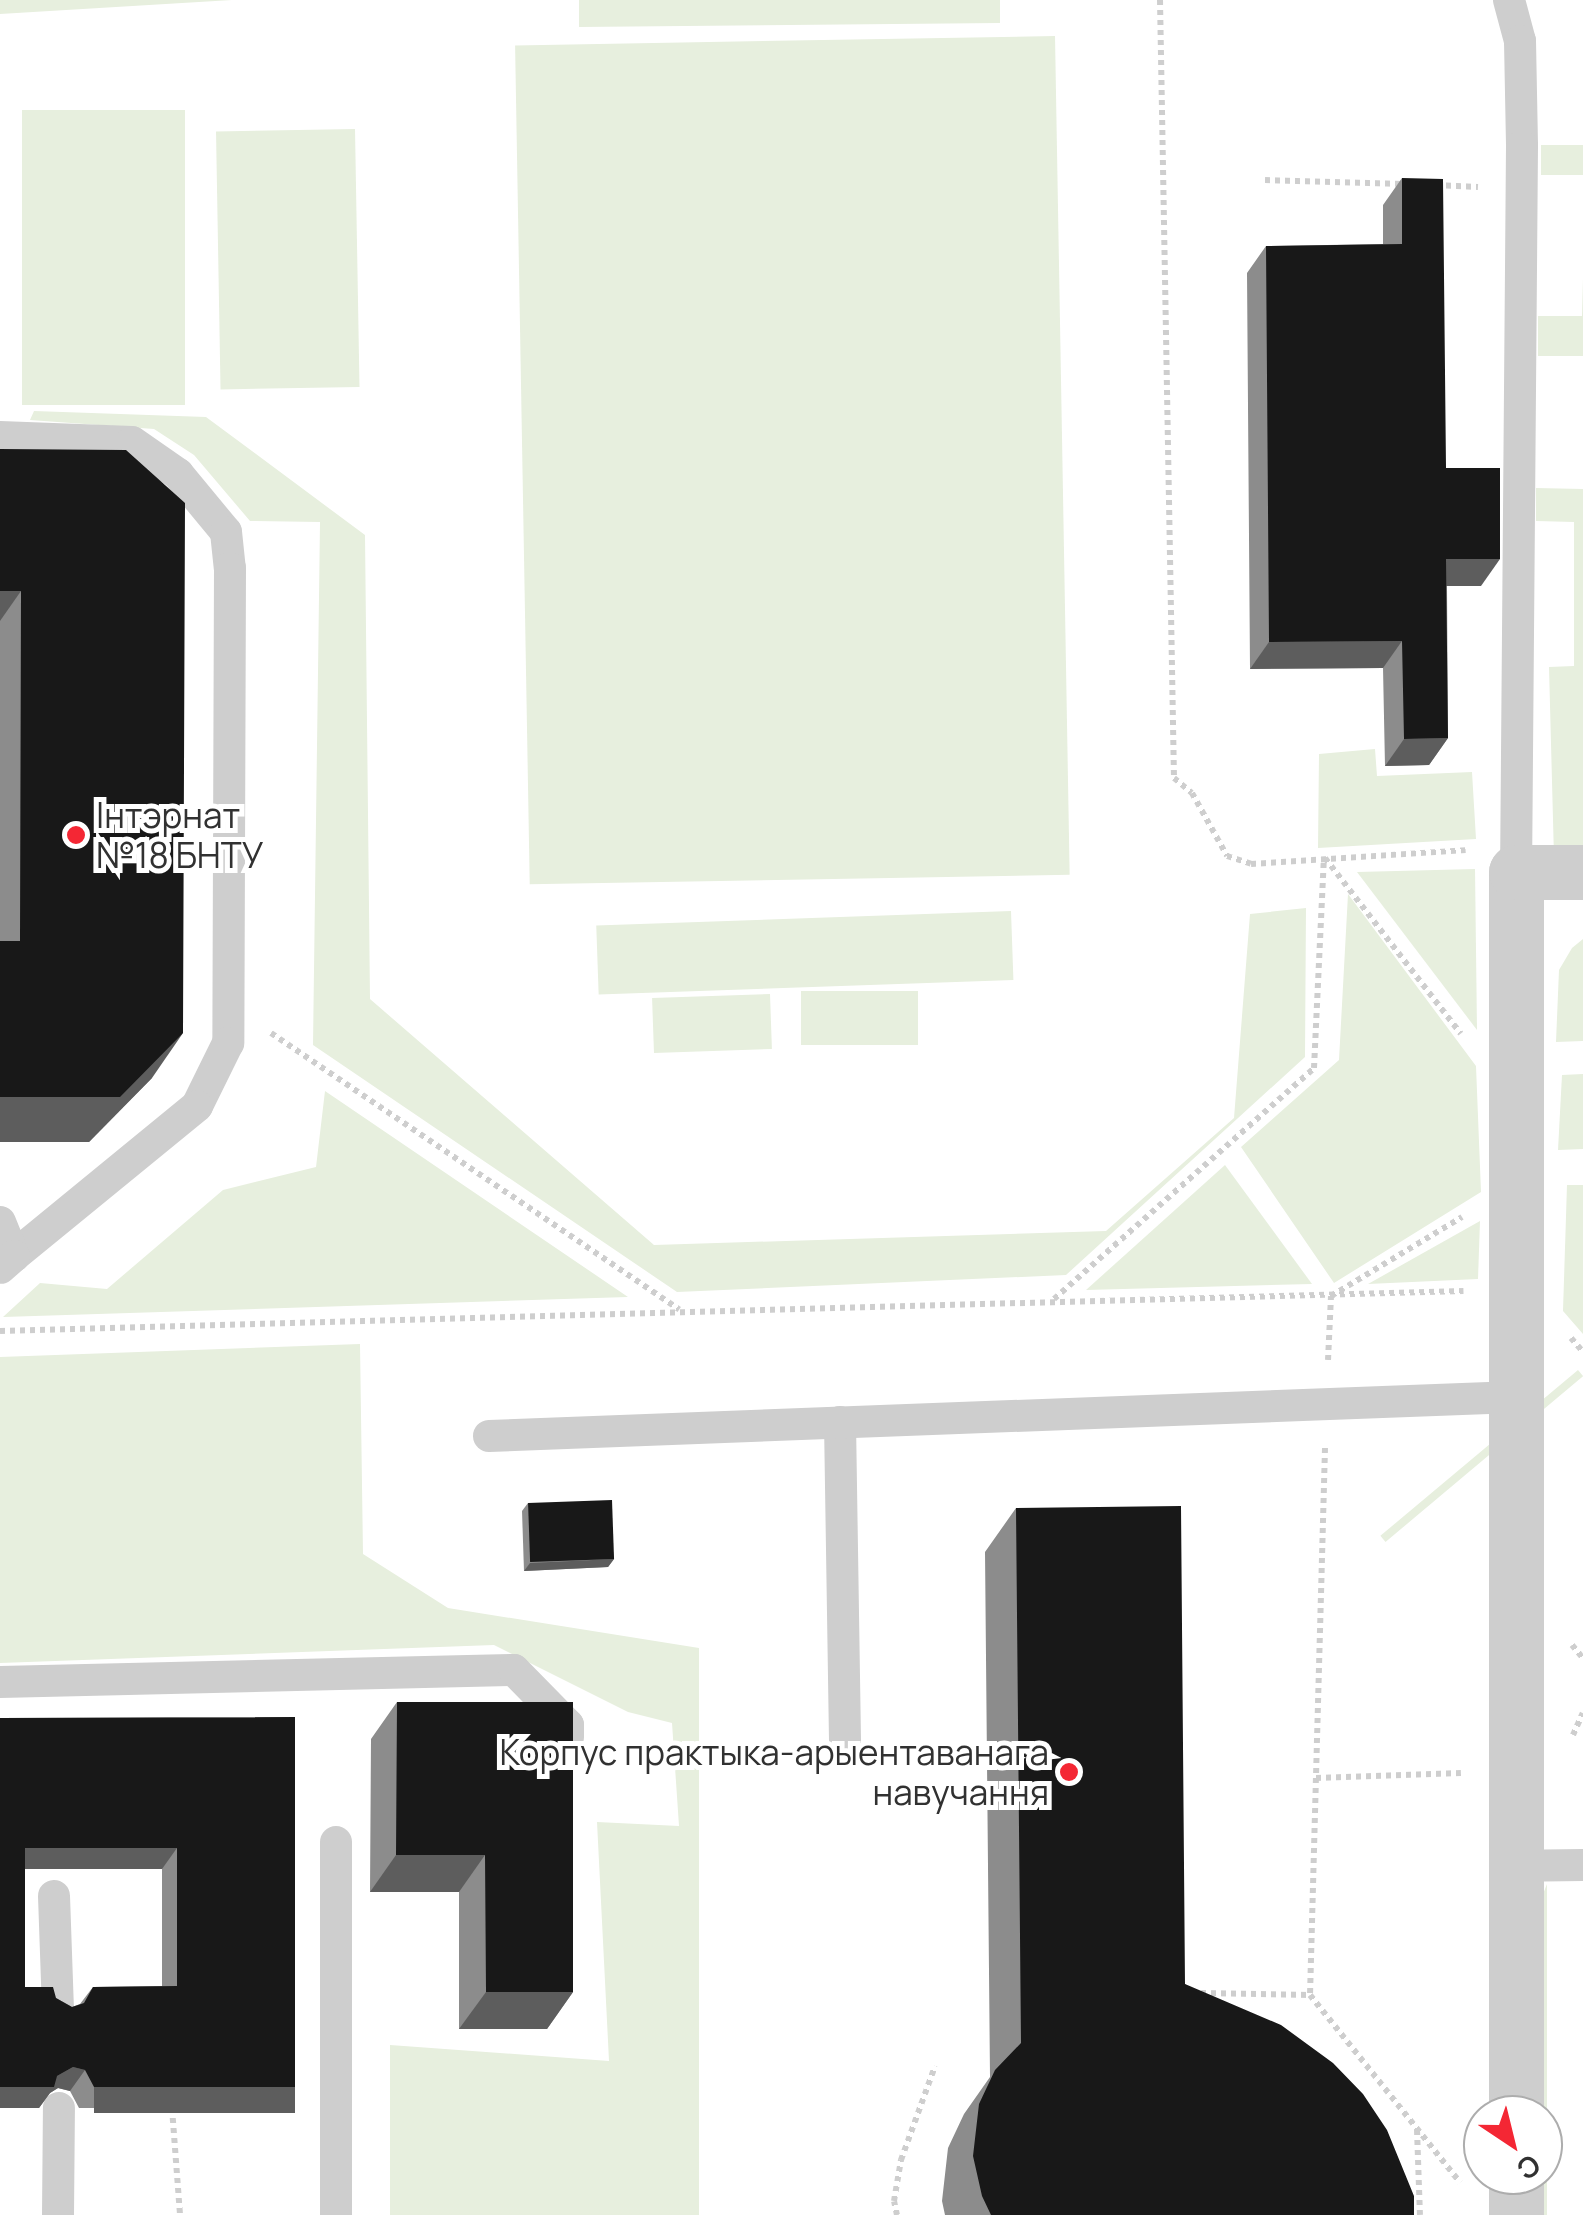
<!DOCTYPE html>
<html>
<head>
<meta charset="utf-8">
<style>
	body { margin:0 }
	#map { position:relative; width:1583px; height:2215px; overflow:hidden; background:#fff; font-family:Manrope,sans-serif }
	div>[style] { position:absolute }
	.green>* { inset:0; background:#e7efde; transform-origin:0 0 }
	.path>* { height:6px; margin-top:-3px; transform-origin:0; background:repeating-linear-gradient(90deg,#cecece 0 5px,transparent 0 10px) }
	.lane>* { height:32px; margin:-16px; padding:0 16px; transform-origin:16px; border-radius:16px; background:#cecece }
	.street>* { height:55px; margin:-27.5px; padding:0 27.5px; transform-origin:27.5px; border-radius:27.5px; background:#cecece }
	.wall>* { inset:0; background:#8c8c8c }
	.shaded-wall>* { inset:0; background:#5d5d5d; transform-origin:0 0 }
	.building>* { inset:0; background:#181818; transform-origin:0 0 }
	.dots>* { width:28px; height:28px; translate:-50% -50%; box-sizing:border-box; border:5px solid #fff; border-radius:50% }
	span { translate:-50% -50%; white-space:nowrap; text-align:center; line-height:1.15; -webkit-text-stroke:10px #fff; paint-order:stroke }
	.poi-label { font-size:35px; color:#313131 }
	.left { translate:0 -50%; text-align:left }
	.right { translate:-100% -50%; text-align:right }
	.north { position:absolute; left:1463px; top:2095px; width:100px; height:100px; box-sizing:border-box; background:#fff; border:2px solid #adadad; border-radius:50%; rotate:145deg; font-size:28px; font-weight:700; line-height:40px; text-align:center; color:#313131 }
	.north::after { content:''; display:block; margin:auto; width:35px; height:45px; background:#f42734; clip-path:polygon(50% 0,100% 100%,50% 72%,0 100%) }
</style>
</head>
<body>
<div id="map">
	<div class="green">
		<i style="clip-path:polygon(0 0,232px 0,0 14px)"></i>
		<i style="clip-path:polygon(579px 0,1000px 0,1000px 23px,579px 27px)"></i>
		<i style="left:1055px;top:36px;width:839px;height:540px;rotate:89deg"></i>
		<i style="left:22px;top:110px;width:163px;height:295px"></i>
		<i style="left:355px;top:129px;width:258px;height:139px;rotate:89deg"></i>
		<i style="left:1541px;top:145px;width:42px;height:30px"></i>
		<i style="clip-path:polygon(1583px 278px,1583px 356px,1538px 356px,1538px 316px,1582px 316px)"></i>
		<i style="clip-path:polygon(34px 411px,206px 417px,365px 535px,370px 999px,654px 1245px,1106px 1231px,1234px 1118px,1250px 914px,1306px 908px,1305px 1057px,1066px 1275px,677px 1292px,313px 1045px,320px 522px,250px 521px,194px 455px,154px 429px,30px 420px)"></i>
		<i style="clip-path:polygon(1536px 488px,1583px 489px,1583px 858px,1554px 858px,1549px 667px,1574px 666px,1574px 522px,1536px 521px)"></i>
		<i style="clip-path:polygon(1375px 749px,1377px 776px,1472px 772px,1476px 839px,1318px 848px,1319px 754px)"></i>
		<i style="clip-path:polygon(1475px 869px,1477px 1030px,1357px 872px)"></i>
		<i style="clip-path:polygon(1348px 894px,1476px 1066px,1481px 1192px,1334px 1283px,1241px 1147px,1339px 1060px)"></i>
		<i style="left:1011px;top:911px;width:69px;height:415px;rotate:88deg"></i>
		<i style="clip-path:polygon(1583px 939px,1583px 1041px,1556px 1042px,1559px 970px,1572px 948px)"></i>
		<i style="left:918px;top:991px;width:54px;height:117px;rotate:90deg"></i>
		<i style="left:770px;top:994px;width:55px;height:118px;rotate:88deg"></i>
		<i style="clip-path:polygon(1583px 1074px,1583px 1149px,1558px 1150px,1562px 1075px)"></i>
		<i style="clip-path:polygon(325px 1091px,628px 1297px,3px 1317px,40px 1283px,107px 1289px,223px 1190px,316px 1167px)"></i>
		<i style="clip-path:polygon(1225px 1165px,1312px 1284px,1086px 1290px)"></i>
		<i style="clip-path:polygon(1567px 1185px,1583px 1185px,1583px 1334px,1563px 1311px)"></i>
		<i style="clip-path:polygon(1480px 1221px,1478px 1279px,1368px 1284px)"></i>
		<i style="clip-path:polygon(360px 1344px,363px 1554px,448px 1608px,699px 1648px,699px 2215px,390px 2215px,390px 2045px,609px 2061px,597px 1822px,679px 1826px,672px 1723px,628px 1712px,494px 1645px,0 1663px,0 1357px)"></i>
		<i style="left:1578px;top:1370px;width:8px;height:258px;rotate:50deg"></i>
		<i style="clip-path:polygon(1547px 1884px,1547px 2215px,1535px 2215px,1543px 2175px,1543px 2115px,1535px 1914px)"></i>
	</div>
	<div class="path">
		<i style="left:1160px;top:0;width:778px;rotate:88.97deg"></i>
		<i style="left:1174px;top:778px;width:23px;rotate:40deg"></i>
		<i style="left:1192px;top:793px;width:72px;rotate:60.9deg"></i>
		<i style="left:1227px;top:856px;width:25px;rotate:18deg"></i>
		<i style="left:1251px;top:864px;width:215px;rotate:-3.7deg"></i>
		<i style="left:1265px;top:180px;width:139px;rotate:1.6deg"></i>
		<i style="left:1436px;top:185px;width:42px;rotate:2.7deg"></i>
		<i style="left:1325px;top:858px;width:222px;rotate:52.3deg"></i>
		<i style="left:271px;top:1033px;width:493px;rotate:34.1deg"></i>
		<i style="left:1054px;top:1299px;width:348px;rotate:-41.6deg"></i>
		<i style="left:1314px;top:1068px;width:211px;rotate:-87.3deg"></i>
		<i style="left:0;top:1331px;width:1464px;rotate:-1.57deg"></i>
		<i style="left:1571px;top:1338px;width:18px;rotate:49deg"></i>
		<i style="left:1328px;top:1360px;width:64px;rotate:-87.3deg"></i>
		<i style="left:1331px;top:1296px;width:153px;rotate:-31.1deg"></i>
		<i style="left:1325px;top:1448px;width:547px;rotate:91.57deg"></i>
		<i style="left:1310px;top:1995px;width:240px;rotate:51.3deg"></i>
		<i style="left:1572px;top:1645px;width:17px;rotate:50deg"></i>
		<i style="left:1573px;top:1735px;width:24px;rotate:-66deg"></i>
		<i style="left:1316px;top:1778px;width:145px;rotate:-2deg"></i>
		<i style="left:1201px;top:1993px;width:109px;rotate:1.1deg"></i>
		<i style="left:172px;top:2108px;width:107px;rotate:85.7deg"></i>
		<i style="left:1417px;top:2130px;width:85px;rotate:88deg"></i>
		<i style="left:897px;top:2215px;width:14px;rotate:-102deg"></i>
		<i style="left:894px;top:2201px;width:42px;rotate:-80.3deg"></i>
		<i style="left:901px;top:2160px;width:100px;rotate:-70.1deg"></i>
	</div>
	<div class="lane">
		<i style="left:1509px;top:0;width:42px;rotate:75deg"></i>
		<i style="left:1520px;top:41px;width:105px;rotate:88.9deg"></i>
		<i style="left:1522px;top:146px;width:726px;rotate:90.47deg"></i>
		<i style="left:0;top:437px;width:132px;rotate:2.2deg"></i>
		<i style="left:132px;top:442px;width:56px;rotate:34.8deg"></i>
		<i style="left:178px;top:474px;width:75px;rotate:50.4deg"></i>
		<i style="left:226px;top:532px;width:36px;rotate:84deg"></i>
		<i style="left:230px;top:568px;width:475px;rotate:90.2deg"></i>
		<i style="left:228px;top:1043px;width:70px;rotate:116.2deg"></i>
		<i style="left:197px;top:1106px;width:237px;rotate:140.7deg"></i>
		<i style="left:0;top:1222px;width:37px;rotate:68deg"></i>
		<i style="left:14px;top:1256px;width:18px;rotate:139deg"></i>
		<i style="left:840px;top:1422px;width:322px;rotate:89.1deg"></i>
		<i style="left:489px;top:1436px;width:1027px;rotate:-2.18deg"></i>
		<i style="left:0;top:1682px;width:514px;rotate:-1.34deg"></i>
		<i style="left:514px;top:1670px;width:77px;rotate:45.5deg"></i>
		<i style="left:568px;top:1725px;width:12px;rotate:90deg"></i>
		<i style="left:1514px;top:1866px;width:69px;rotate:-0.8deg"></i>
		<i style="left:54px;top:1896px;width:112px;rotate:88deg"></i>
		<i style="left:58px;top:2215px;width:107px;rotate:-89.5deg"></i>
		<i style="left:336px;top:2215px;width:373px;rotate:-90deg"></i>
	</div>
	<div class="street">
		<i style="left:1516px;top:2115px;width:1243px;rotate:-90deg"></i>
		<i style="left:1516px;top:872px;width:67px"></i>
		<i style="left:1516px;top:2175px;width:40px;rotate:90deg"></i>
	</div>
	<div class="wall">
		<i style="clip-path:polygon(1402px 178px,1446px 468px,1481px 586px,1447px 586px,1448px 738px,1429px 765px,1385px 766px,1383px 668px,1250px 669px,1247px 273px,1266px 246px,1383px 244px,1383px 205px)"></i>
		<i style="clip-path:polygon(0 449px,152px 1078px,89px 1142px,0 1142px)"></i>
		<i style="clip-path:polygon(528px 1503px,614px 1559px,608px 1567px,524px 1571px,522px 1511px)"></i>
		<i style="clip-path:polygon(1016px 1508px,1185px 1984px,1414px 2215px,945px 2215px,942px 2201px,948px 2148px,964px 2114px,990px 2077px,985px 1552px)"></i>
		<i style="clip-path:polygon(397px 1702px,573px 1992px,547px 2029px,459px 2029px,459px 1892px,370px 1892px,371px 1739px)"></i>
		<i style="clip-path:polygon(evenodd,295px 1717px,295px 2087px,280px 2108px,79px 2108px,70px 2091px,58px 2088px,50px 2093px,39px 2108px,0 2108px,0 1718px,295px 1717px,25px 1869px,162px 1869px,162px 1986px,93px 1987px,80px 2004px,72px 2007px,56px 1998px,25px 1987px,25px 1869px)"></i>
	</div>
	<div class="shaded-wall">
		<i style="clip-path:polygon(1446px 559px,1500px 559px,1481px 586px,1428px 586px)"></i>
		<i style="clip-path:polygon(0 591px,21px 591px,0 621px)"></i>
		<i style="clip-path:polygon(1402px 641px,1383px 668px,1250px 669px,1269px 642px)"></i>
		<i style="clip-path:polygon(1448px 738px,1429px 765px,1385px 766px,1404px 739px)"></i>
		<i style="clip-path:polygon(183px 1033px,152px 1078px,89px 1142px,0 1142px,0 1097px)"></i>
		<i style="clip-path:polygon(614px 1559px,608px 1567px,524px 1571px,530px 1563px)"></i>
		<i style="clip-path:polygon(25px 1848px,177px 1848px,162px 1869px,10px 1869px)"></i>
		<i style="clip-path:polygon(396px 1855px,485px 1855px,459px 1892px,370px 1892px)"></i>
		<i style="clip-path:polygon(486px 1992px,573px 1992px,547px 2029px,459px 2029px)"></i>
		<i style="clip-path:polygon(73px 2067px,85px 2070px,70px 2091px,58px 2088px,50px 2093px,39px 2108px,0 2108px,0 2087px,57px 2076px)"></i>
		<i style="left:94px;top:2087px;width:201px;height:26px"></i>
	</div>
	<div class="building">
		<i style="clip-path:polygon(1402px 178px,1443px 179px,1446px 468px,1500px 468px,1500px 559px,1446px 559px,1448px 738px,1404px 739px,1402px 641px,1269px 642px,1266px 246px,1402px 244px)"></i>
		<i style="clip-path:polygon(0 449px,126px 450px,185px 503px,183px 1033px,120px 1097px,0 1097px,0 941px,20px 941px,21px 591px,0 591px)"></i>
		<i style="left:612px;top:1500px;width:59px;height:84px;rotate:88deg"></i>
		<i style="clip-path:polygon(1181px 1506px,1185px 1984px,1281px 2025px,1333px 2063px,1363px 2094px,1387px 2130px,1414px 2196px,1414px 2215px,991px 2215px,982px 2196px,973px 2156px,979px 2104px,995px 2070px,1021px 2043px,1016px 1508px)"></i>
		<i style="clip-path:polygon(397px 1702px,573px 1702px,573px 1992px,486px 1992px,485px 1855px,396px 1855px)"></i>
		<i style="clip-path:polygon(evenodd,295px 1717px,295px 2087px,94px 2087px,85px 2070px,73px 2067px,57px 2076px,54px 2087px,0 2087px,0 1718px,295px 1717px,25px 1848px,177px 1848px,177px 1986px,93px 1987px,84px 2003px,72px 2007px,56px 1998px,53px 1987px,25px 1987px,25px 1848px)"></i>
	</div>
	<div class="dots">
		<i style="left:76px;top:835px;background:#f42734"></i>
		<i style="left:1069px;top:1772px;background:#f42734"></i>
	</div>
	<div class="poi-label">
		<span class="left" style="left:96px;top:835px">Інтэрнат<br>№18 БНТУ</span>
		<span class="right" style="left:1049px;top:1772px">Корпус практыка-арыентаванага<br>навучання</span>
	</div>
	<div class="north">С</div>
</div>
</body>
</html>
